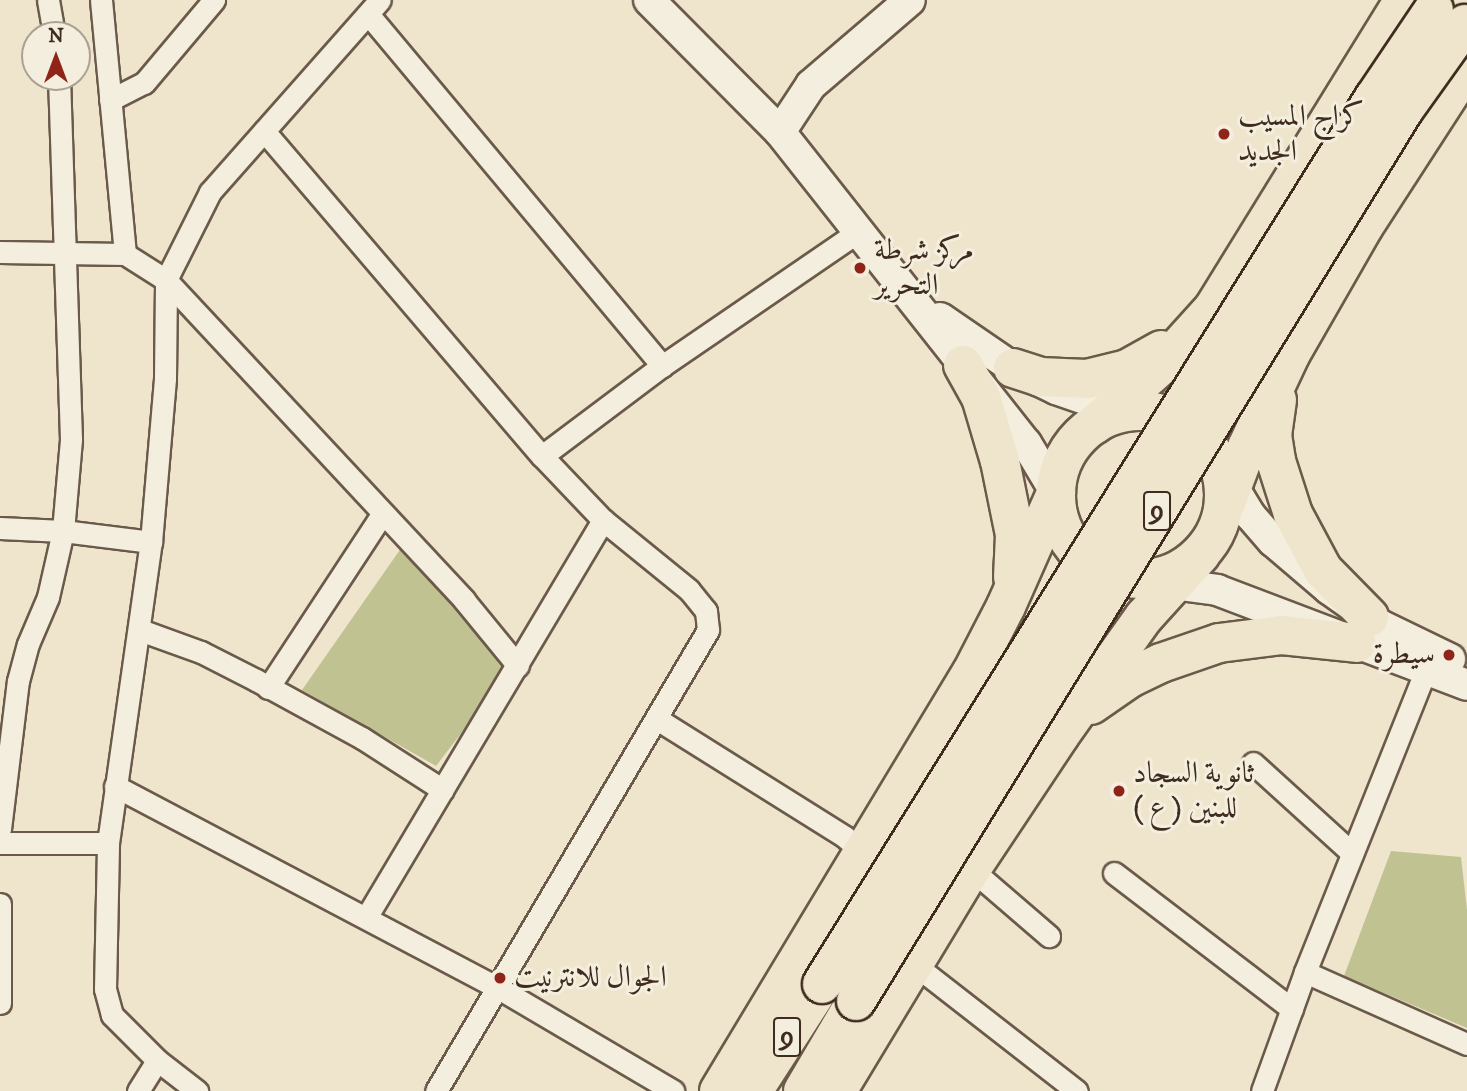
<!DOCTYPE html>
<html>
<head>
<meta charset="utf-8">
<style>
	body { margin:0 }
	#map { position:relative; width:1467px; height:1091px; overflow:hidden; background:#eee5cc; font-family:"IM FELL DW Pica",Amiri,serif }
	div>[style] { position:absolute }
	.green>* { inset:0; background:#c0c292 }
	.roads { filter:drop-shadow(2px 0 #6b5a4a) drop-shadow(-2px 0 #6b5a4a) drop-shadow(0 2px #6b5a4a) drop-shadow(0 -2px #6b5a4a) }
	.street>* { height:21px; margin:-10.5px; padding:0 10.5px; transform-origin:10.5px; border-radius:10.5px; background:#f4eede }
	.secondary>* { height:30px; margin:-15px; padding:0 15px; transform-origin:15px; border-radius:15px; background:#f4eede }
	.highway>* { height:38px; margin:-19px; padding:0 19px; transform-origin:19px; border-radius:19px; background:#eee5cc }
	.highway>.ring { margin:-19px; padding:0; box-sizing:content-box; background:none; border:38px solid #eee5cc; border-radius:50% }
	.bridges { filter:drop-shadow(2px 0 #3f2c1f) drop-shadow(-2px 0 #3f2c1f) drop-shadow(0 2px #3f2c1f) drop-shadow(0 -2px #3f2c1f) }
	.highway-bridge>* { height:38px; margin:-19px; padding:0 19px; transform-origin:19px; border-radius:19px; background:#eee5cc }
	.dots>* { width:19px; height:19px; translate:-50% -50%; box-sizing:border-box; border:4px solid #f4eede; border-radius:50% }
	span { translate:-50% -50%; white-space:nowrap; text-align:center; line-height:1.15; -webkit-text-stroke:6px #f4eede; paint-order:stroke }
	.shield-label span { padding:2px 5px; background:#f4eede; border:2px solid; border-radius:5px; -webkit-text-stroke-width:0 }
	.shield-label { font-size:28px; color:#3f2c1f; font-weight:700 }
	.poi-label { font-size:30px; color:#3f2c1f }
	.left { translate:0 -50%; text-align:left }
	.right { translate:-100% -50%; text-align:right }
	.north { position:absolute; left:21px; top:21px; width:70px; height:70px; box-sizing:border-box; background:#f4eede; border:2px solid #aca092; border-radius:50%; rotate:0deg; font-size:19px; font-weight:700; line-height:28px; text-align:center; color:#3f2c1f }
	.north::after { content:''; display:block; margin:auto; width:24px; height:32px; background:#8f2418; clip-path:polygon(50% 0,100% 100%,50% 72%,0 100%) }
</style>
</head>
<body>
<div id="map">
	<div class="green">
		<i style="clip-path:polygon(404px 544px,509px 671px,436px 766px,302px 690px)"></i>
		<i style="clip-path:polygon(1391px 851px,1461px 857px,1467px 910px,1467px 1028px,1344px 976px)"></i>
	</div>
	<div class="roads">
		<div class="street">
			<i style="left:48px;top:0;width:36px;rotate:80deg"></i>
			<i style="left:101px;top:0;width:255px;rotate:84.6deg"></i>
			<i style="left:368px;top:14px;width:459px;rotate:50.1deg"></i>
			<i style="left:110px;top:100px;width:38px;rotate:-27deg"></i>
			<i style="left:144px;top:83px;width:109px;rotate:-49.9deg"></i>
			<i style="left:264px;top:131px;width:428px;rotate:49.5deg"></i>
			<i style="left:542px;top:456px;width:88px;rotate:46.4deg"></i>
			<i style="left:603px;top:520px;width:111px;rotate:39.1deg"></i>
			<i style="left:689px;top:590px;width:27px;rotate:51deg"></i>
			<i style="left:706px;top:611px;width:19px;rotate:84deg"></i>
			<i style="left:708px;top:630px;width:535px;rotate:120.54deg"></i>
			<i style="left:0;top:252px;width:125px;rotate:0.9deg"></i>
			<i style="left:125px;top:254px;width:49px;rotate:32.4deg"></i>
			<i style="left:166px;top:280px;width:437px;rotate:47deg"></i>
			<i style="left:464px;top:600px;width:85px;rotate:50.7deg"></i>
			<i style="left:542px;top:456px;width:150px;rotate:-36.9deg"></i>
			<i style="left:662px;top:366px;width:237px;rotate:-34.4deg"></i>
			<i style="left:0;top:528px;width:63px;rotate:2.7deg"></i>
			<i style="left:63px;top:531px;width:89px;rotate:7.1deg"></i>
			<i style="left:140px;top:630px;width:65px;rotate:19.8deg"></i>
			<i style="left:201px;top:652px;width:62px;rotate:27deg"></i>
			<i style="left:256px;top:680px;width:121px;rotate:28.7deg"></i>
			<i style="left:362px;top:738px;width:96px;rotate:32.7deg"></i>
			<i style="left:268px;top:688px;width:209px;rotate:-56.7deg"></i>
			<i style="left:657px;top:719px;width:222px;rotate:32.1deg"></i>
			<i style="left:845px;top:837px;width:24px;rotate:42deg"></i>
			<i style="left:1253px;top:763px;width:134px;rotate:42.3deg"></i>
			<i style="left:115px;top:786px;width:429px;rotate:27.8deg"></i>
			<i style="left:495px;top:986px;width:207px;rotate:30.5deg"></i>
			<i style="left:0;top:829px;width:149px;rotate:-83.1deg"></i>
			<i style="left:18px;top:681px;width:38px;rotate:-75deg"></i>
			<i style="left:28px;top:644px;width:51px;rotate:-66.9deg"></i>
			<i style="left:48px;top:597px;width:68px;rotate:-77.2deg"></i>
			<i style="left:63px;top:531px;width:92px;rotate:-85deg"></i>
			<i style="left:71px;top:439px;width:362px;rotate:-91.9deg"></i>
			<i style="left:0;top:843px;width:108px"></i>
			<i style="left:971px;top:869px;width:103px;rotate:40.7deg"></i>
			<i style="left:1114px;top:873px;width:224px;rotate:37.4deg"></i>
			<i style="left:0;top:904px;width:99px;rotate:90deg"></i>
			<i style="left:367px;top:916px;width:461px;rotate:-59.2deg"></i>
			<i style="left:915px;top:965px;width:205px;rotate:37.9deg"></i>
			<i style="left:1305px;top:972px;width:177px;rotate:24deg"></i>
			<i style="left:157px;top:1060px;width:51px;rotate:37.8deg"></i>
			<i style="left:138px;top:1091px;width:36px;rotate:-58deg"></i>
			<i style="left:157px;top:1060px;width:64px;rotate:-135deg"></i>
			<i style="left:112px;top:1015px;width:27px;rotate:-105deg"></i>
			<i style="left:105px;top:989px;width:146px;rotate:-88.8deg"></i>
			<i style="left:108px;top:843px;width:304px;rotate:-81.9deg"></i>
			<i style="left:151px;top:542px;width:165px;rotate:-85.1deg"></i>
			<i style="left:165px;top:378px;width:98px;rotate:-89.4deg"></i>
			<i style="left:166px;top:280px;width:98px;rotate:-63.4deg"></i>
			<i style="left:210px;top:192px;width:256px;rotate:-48.5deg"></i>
			<i style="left:1262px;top:1091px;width:127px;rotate:-70.1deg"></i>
			<i style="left:1305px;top:972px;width:337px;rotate:-68.2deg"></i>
		</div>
		<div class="secondary">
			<i style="left:649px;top:0;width:186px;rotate:45.2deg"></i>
			<i style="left:780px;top:132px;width:397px;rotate:51.7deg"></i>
			<i style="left:1026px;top:443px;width:58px;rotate:59deg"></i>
			<i style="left:780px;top:132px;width:56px;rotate:-56.6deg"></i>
			<i style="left:811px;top:85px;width:130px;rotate:-40.6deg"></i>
			<i style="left:940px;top:318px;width:88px;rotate:34.4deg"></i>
			<i style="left:1013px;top:368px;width:48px;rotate:26deg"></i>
			<i style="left:1056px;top:389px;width:39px;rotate:19deg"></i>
			<i style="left:1093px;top:402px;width:55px;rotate:10.5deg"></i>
			<i style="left:1218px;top:462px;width:62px;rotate:58.9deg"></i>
			<i style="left:1250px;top:515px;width:35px;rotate:49deg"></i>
			<i style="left:1273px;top:541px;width:74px;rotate:40.6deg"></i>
			<i style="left:1329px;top:589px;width:62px;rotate:35.2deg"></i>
			<i style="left:1380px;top:625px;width:78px;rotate:25.9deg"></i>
			<i style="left:1134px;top:579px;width:84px;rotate:7.5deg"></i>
			<i style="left:1217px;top:590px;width:267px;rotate:20.8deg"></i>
		</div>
		<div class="highway">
			<i style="left:963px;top:365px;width:37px;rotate:61deg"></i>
			<i style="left:981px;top:397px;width:67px;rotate:73.5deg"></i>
			<i style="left:1000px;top:461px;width:76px;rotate:78.5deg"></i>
			<i style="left:1015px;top:535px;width:42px;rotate:92.7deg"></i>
			<i style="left:1013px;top:368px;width:28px;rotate:18deg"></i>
			<i style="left:1040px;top:377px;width:47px;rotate:2.4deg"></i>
			<i style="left:1087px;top:379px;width:41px;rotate:-14deg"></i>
			<i style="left:1127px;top:369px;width:39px;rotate:-29deg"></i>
			<i style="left:1277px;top:400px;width:35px;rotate:98deg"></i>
			<i style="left:1272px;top:435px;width:26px;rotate:81deg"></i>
			<i style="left:1276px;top:461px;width:56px;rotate:72.2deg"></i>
			<i style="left:1293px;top:514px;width:64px;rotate:61.8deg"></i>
			<i style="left:1323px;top:570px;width:66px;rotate:45.6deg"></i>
			<i class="ring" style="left:1056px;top:411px;width:130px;height:130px"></i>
			<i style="left:1094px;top:425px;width:96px;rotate:-41.6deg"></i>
			<i style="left:1166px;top:361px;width:70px;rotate:-47.9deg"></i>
			<i style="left:1213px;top:309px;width:363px;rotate:-58.3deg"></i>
			<i style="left:1226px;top:503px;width:60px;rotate:-69.4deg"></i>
			<i style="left:1247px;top:447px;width:102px;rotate:-64.9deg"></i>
			<i style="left:1290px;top:355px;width:149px;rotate:-60.2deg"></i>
			<i style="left:1364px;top:226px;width:189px;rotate:-57.1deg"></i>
			<i style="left:1091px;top:705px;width:47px;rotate:-34.7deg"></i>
			<i style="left:1130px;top:678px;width:34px;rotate:-26deg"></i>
			<i style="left:1161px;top:663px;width:61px;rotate:-19deg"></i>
			<i style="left:1219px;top:643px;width:64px;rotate:-7.2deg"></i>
			<i style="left:1282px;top:635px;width:75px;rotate:6.1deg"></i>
			<i style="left:719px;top:1091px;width:489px;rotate:-58.9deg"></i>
			<i style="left:972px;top:672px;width:74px;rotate:-62.7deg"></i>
			<i style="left:1006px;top:606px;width:124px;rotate:-66.1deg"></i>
			<i style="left:753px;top:1091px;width:127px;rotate:-57.2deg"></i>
			<i style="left:803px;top:1091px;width:104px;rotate:-59.5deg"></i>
			<i style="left:837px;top:1091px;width:259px;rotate:-58.9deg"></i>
			<i style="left:971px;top:869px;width:161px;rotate:-56.4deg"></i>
			<i style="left:1060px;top:735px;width:145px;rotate:-54.6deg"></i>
			<i style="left:1144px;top:617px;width:85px;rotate:-47.9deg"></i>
		</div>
	</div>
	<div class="bridges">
		<div class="highway-bridge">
			<i style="left:822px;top:984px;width:1044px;rotate:-58.08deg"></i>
			<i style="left:1374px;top:98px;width:107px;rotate:-56deg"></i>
			<i style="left:856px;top:1001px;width:1045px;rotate:-58.42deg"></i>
			<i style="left:1403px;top:111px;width:107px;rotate:-54.5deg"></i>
		</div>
	</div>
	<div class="dots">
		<i style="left:1224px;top:134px;background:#8f2418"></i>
		<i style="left:860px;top:268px;background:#8f2418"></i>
		<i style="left:1449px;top:655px;background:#8f2418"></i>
		<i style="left:1119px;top:791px;background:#8f2418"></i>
		<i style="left:500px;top:978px;background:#8f2418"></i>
	</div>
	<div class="shield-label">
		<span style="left:1157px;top:511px">9</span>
		<span style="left:787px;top:1037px">9</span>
	</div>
	<div class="poi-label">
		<span class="left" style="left:1238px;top:134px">كراج المسيب<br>الجديد</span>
		<span class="left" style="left:874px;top:268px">مركز شرطة<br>التحرير</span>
		<span class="right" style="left:1435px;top:655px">سيطرة</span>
		<span class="left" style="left:1133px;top:791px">ثانوية السجاد<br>( ع ) للبنين</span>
		<span class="left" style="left:514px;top:978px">الجوال للانترنيت</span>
	</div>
	<div class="north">N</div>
</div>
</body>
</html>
